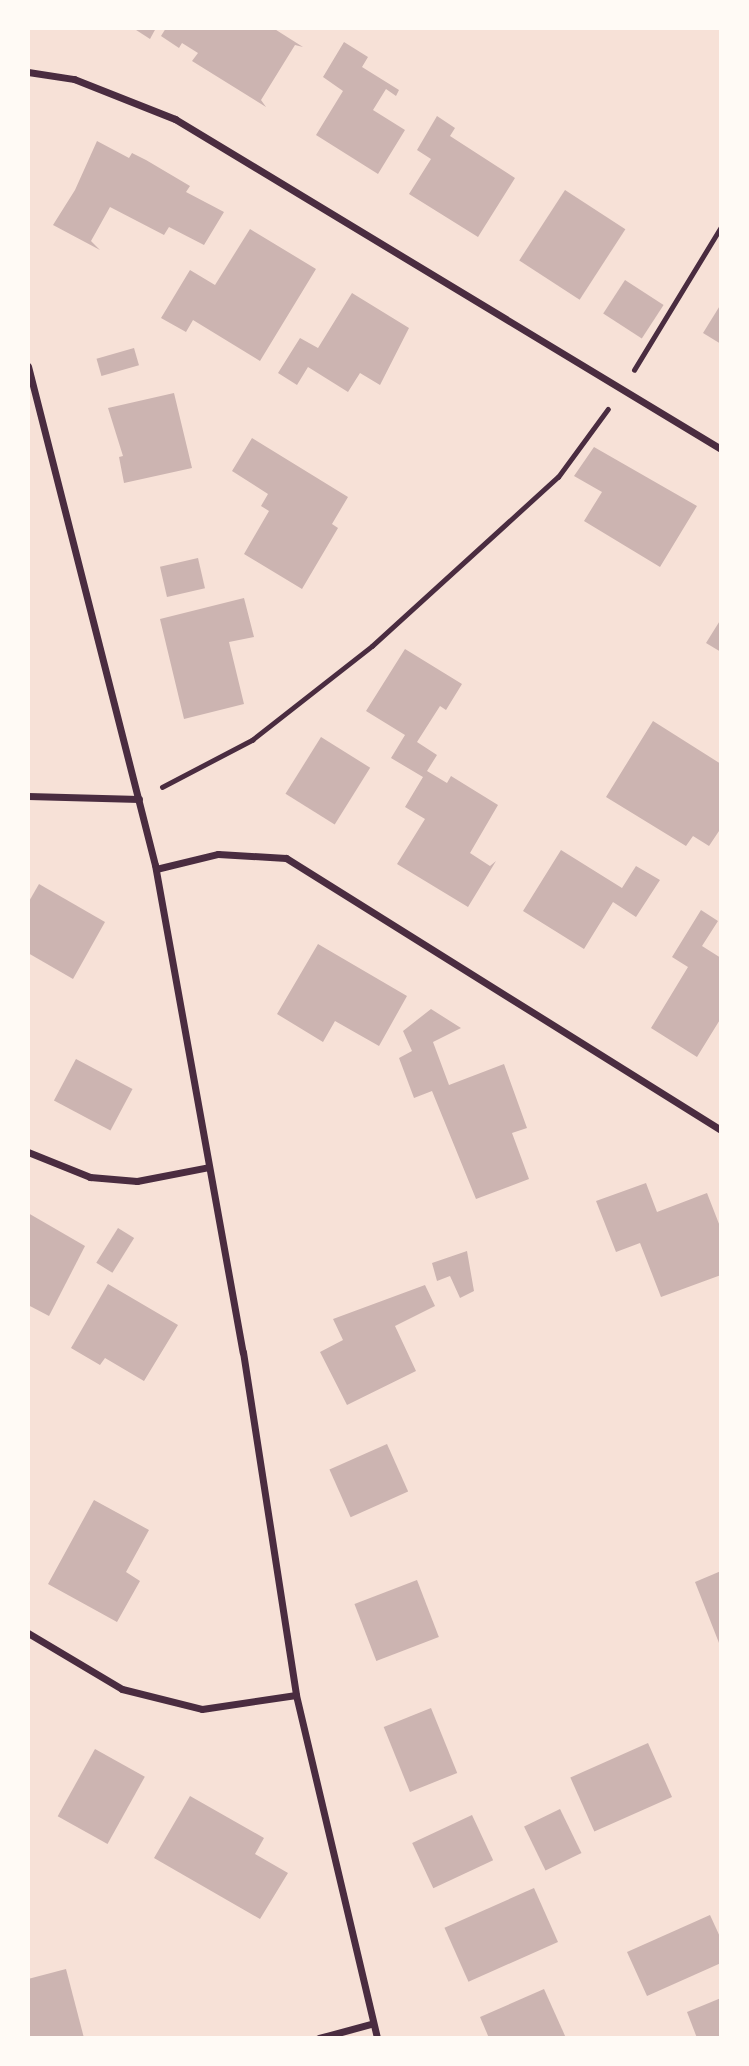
<!DOCTYPE html>
<html>
<head>
<meta charset="utf-8">
<style>
	body { margin:0 }
	#map { position:relative; width:749px; height:2066px; overflow:hidden; background:#f7e1d7; font-family:"PT Sans Narrow",sans-serif }
	div>[style] { position:absolute }
	.building>* { inset:0; background:#ccb4b1; transform-origin:0 0 }
	.path>* { height:4.5px; margin:-2.25px; padding:0 2.25px; transform-origin:2.25px; border-radius:2.25px; background:#4a2c40 }
	.minor>* { height:7px; margin:-3.5px; padding:0 3.5px; transform-origin:3.5px; border-radius:3.5px; background:#4a2c40 }
	span { translate:-50% -50%; white-space:nowrap; text-align:center; line-height:1.15; -webkit-text-stroke:5px #fffaf5; paint-order:stroke }
	.frame { position:absolute; inset:0; border:30px solid #fffaf5; pointer-events:none }
</style>
</head>
<body>
<div id="map">
	<div class="building">
		<i style="clip-path:polygon(133px 28px,156px 28px,150px 39px)"></i>
		<i style="clip-path:polygon(166px 28px,273px 28px,303px 47px,295px 45px,261px 100px,266px 107px,192px 61px,198px 53px,182px 43px,179px 48px,161px 36px)"></i>
		<i style="clip-path:polygon(344px 42px,368px 57px,362px 67px,399px 90px,396px 96px,386px 89px,373px 110px,405px 130px,378px 174px,316px 135px,343px 91px,323px 77px)"></i>
		<i style="clip-path:polygon(437px 116px,455px 128px,450px 136px,515px 178px,478px 237px,409px 194px,431px 159px,417px 150px)"></i>
		<i style="clip-path:polygon(97px 141px,129px 158px,132px 153px,146px 160px,190px 186px,186px 192px,224px 212px,204px 245px,169px 227px,164px 235px,110px 207px,91px 241px,100px 250px,53px 225px,75px 190px)"></i>
		<i style="left:565px;top:190px;width:72px;height:84px;rotate:33deg"></i>
		<i style="clip-path:polygon(250px 229px,316px 269px,260px 361px,193px 320px,186px 332px,161px 318px,190px 270px,215px 285px)"></i>
		<i style="left:625px;top:280px;width:46px;height:40px;rotate:33deg"></i>
		<i style="clip-path:polygon(352px 293px,409px 328px,380px 385px,360px 373px,348px 392px,308px 367px,297px 385px,278px 373px,300px 338px,318px 348px)"></i>
		<i style="clip-path:polygon(721px 304px,721px 344px,703px 333px)"></i>
		<i style="left:134px;top:348px;width:18px;height:39px;rotate:74deg"></i>
		<i style="clip-path:polygon(174px 393px,192px 468px,124px 483px,119px 457px,123px 456px,108px 408px)"></i>
		<i style="clip-path:polygon(252px 438px,348px 497px,332px 524px,338px 528px,302px 589px,244px 554px,269px 511px,261px 506px,268px 494px,232px 471px)"></i>
		<i style="clip-path:polygon(594px 447px,697px 506px,660px 567px,584px 521px,602px 492px,574px 476px)"></i>
		<i style="left:198px;top:558px;width:31px;height:39px;rotate:77deg"></i>
		<i style="clip-path:polygon(244px 598px,254px 637px,229px 642px,244px 704px,184px 719px,160px 619px)"></i>
		<i style="clip-path:polygon(721px 619px,721px 652px,706px 643px)"></i>
		<i style="clip-path:polygon(405px 649px,462px 684px,446px 710px,440px 706px,417px 742px,437px 755px,427px 771px,447px 783px,451px 776px,498px 805px,470px 853px,490px 866px,496px 861px,468px 907px,397px 864px,425px 819px,405px 807px,423px 777px,391px 758px,405px 735px,366px 711px)"></i>
		<i style="clip-path:polygon(653px 721px,721px 764px,721px 828px,709px 846px,693px 836px,686px 846px,606px 797px)"></i>
		<i style="left:321px;top:737px;width:58px;height:67px;rotate:32deg"></i>
		<i style="clip-path:polygon(561px 850px,622px 888px,636px 866px,660px 880px,636px 917px,613px 902px,584px 949px,523px 911px)"></i>
		<i style="clip-path:polygon(39px 884px,105px 922px,73px 979px,28px 953px,28px 903px)"></i>
		<i style="clip-path:polygon(701px 910px,718px 921px,702px 946px,721px 958px,721px 1018px,697px 1057px,651px 1028px,688px 967px,672px 957px)"></i>
		<i style="clip-path:polygon(318px 944px,407px 996px,379px 1046px,335px 1021px,323px 1042px,277px 1014px)"></i>
		<i style="clip-path:polygon(431px 1009px,461px 1028px,433px 1042px,449px 1085px,504px 1064px,527px 1128px,512px 1133px,529px 1179px,476px 1199px,432px 1091px,414px 1098px,399px 1058px,412px 1051px,403px 1031px)"></i>
		<i style="left:76px;top:1059px;width:64px;height:47px;rotate:28deg"></i>
		<i style="clip-path:polygon(646px 1183px,657px 1212px,707px 1193px,721px 1229px,721px 1275px,661px 1297px,640px 1243px,616px 1252px,596px 1201px)"></i>
		<i style="clip-path:polygon(28px 1213px,85px 1246px,49px 1316px,28px 1305px)"></i>
		<i style="left:118px;top:1228px;width:19px;height:41px;rotate:32deg"></i>
		<i style="clip-path:polygon(467px 1251px,474px 1291px,460px 1298px,450px 1276px,437px 1281px,432px 1263px)"></i>
		<i style="clip-path:polygon(108px 1284px,178px 1325px,144px 1381px,105px 1358px,100px 1365px,71px 1348px)"></i>
		<i style="clip-path:polygon(425px 1285px,435px 1306px,395px 1326px,416px 1371px,347px 1405px,320px 1352px,343px 1340px,333px 1319px)"></i>
		<i style="left:387px;top:1444px;width:52px;height:63px;rotate:66deg"></i>
		<i style="clip-path:polygon(94px 1500px,149px 1530px,126px 1572px,140px 1581px,117px 1622px,48px 1584px)"></i>
		<i style="clip-path:polygon(721px 1571px,721px 1648px,695px 1582px)"></i>
		<i style="left:417px;top:1580px;width:61px;height:67px;rotate:69deg"></i>
		<i style="left:431px;top:1708px;width:70px;height:51px;rotate:68deg"></i>
		<i style="left:648px;top:1743px;width:59px;height:85px;rotate:66deg"></i>
		<i style="left:95px;top:1749px;width:57px;height:77px;rotate:29deg"></i>
		<i style="clip-path:polygon(190px 1796px,264px 1838px,255px 1854px,288px 1873px,260px 1919px,154px 1858px)"></i>
		<i style="left:560px;top:1809px;width:49px;height:40px;rotate:64deg"></i>
		<i style="left:472px;top:1815px;width:50px;height:66px;rotate:65deg"></i>
		<i style="left:534px;top:1888px;width:59px;height:98px;rotate:66deg"></i>
		<i style="clip-path:polygon(710px 1915px,721px 1939px,721px 1963px,647px 1996px,627px 1952px)"></i>
		<i style="clip-path:polygon(66px 1969px,84px 2038px,28px 2038px,28px 1979px)"></i>
		<i style="clip-path:polygon(544px 1989px,566px 2038px,489px 2038px,480px 2017px)"></i>
		<i style="clip-path:polygon(721px 1998px,721px 2038px,697px 2038px,687px 2012px)"></i>
	</div>
	<div class="path">
		<i style="left:634px;top:370px;width:167px;rotate:-58.7deg"></i>
		<i style="left:162px;top:787px;width:102px;rotate:-27.6deg"></i>
		<i style="left:252px;top:740px;width:152px;rotate:-38.1deg"></i>
		<i style="left:372px;top:646px;width:251px;rotate:-42.3deg"></i>
		<i style="left:558px;top:477px;width:84px;rotate:-53.7deg"></i>
	</div>
	<div class="minor">
		<i style="left:28px;top:72px;width:47px;rotate:8.7deg"></i>
		<i style="left:74px;top:79px;width:109px;rotate:21.6deg"></i>
		<i style="left:175px;top:119px;width:638px;rotate:31.15deg"></i>
		<i style="left:28px;top:366px;width:515px;rotate:75.72deg"></i>
		<i style="left:155px;top:865px;width:495px;rotate:79.8deg"></i>
		<i style="left:243px;top:1352px;width:347px;rotate:81.2deg"></i>
		<i style="left:296px;top:1695px;width:352px;rotate:76.7deg"></i>
		<i style="left:28px;top:796px;width:111px;rotate:1.5deg"></i>
		<i style="left:156px;top:869px;width:64px;rotate:-13.6deg"></i>
		<i style="left:218px;top:854px;width:68px;rotate:3.4deg"></i>
		<i style="left:286px;top:858px;width:513px;rotate:32.02deg"></i>
		<i style="left:28px;top:1152px;width:67px;rotate:22deg"></i>
		<i style="left:90px;top:1177px;width:47px;rotate:4.9deg"></i>
		<i style="left:137px;top:1181px;width:73px;rotate:-11deg"></i>
		<i style="left:28px;top:1633px;width:109px;rotate:30.8deg"></i>
		<i style="left:122px;top:1689px;width:82px;rotate:14deg"></i>
		<i style="left:202px;top:1709px;width:95px;rotate:-8.5deg"></i>
		<i style="left:319px;top:2038px;width:54px;rotate:-15.1deg"></i>
	</div>
	<div class="frame"></div>
</div>
</body>
</html>
